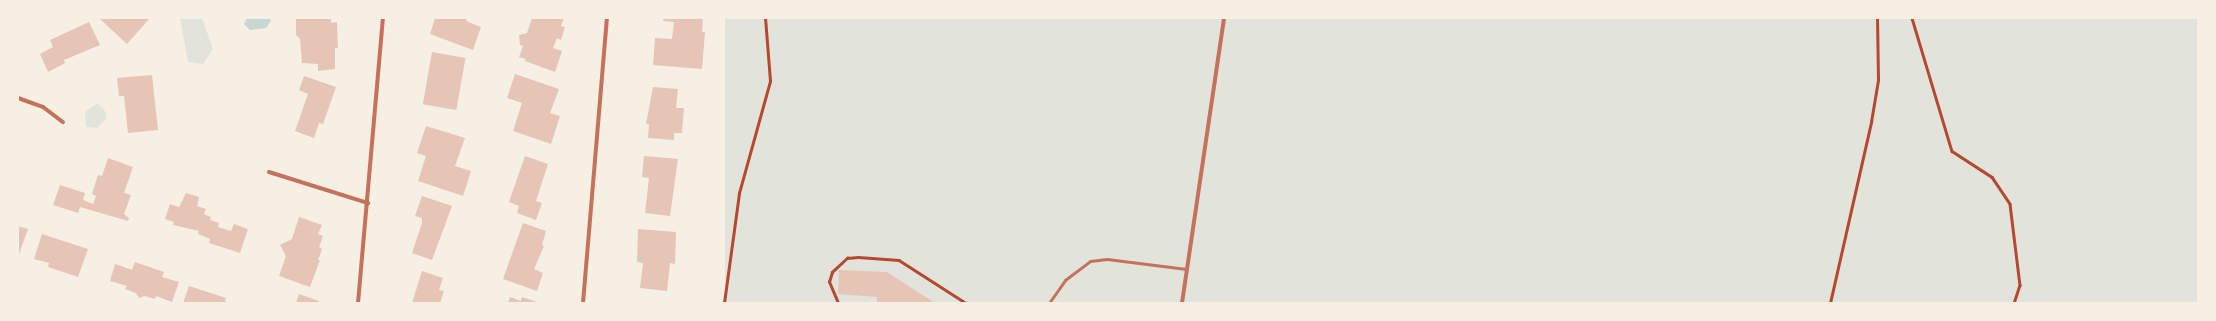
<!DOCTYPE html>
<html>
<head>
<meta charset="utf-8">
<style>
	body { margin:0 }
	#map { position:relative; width:2216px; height:321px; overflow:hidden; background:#f6efe4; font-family:"Noto Sans",sans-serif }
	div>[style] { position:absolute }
	.green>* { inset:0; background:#e2e4dc; transform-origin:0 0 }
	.water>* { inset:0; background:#c9d6d2 }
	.building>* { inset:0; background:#e6c5b7; transform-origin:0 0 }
	.path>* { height:2.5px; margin:-1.25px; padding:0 1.25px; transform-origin:1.25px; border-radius:1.25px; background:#b5482f }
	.service>* { height:3px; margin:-1.5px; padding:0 1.5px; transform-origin:1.5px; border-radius:1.5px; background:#c5725c }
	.minor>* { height:4px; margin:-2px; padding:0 2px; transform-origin:2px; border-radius:2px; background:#c5725c }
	span { translate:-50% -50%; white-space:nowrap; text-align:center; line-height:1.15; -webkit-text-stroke:3.5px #f6efe4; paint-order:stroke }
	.frame { position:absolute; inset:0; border:19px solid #f6efe4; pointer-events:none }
</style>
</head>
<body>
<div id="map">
	<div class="green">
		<i style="clip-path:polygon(180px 18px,202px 18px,213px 49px,203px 64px,188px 62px)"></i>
		<i style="left:725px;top:18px;width:1473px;height:286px"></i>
		<i style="clip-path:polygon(98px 103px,105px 111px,106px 119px,97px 128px,86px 127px,85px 112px)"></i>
	</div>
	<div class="water">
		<i style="clip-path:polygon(247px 18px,270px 18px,271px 21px,266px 28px,250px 30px,244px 24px)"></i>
	</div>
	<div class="building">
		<i style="clip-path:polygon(99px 18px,150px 18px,127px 44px)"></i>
		<i style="clip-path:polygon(296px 18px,331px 18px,331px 23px,337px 22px,338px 48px,335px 48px,335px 69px,318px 71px,318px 64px,302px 63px,300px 39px,296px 35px)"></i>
		<i style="clip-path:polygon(435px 18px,467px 18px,466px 21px,481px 27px,473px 50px,430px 34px)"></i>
		<i style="clip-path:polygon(532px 18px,564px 18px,561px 26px,565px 27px,561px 40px,557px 38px,553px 48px,562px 51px,555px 72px,525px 61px,526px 59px,519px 57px,523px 46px,520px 45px,519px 35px,527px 33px)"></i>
		<i style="clip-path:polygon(664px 18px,703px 18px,702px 32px,705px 32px,702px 69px,653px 65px,655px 38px,672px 39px,674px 22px,663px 21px)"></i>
		<i style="clip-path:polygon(89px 22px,100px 45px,64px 60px,65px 63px,48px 72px,40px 54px,53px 47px,50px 40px)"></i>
		<i style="left:432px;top:52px;width:34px;height:53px;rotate:10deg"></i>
		<i style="clip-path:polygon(515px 74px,559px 89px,550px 113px,560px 116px,551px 144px,513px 131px,522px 103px,507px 98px)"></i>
		<i style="clip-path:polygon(152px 75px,158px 130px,128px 133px,124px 96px,119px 96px,117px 78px)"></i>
		<i style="clip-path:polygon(304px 76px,336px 87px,323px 124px,319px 123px,314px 138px,295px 131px,308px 94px,299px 90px)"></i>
		<i style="clip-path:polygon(653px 87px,678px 89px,676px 108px,684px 108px,682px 133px,674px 133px,674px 140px,648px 138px,649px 124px,646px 124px)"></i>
		<i style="clip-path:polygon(426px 126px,465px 138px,455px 166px,471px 171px,463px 196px,418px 181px,426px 156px,417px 153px)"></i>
		<i style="clip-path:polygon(525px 156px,548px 164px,536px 201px,542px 203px,536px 220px,517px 213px,519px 206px,509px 202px)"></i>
		<i style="clip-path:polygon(644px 156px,678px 159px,670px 216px,645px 213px,649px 178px,642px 177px)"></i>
		<i style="clip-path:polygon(108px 158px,133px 167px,124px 193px,131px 195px,124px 214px,129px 218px,128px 221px,80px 207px,78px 213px,53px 205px,60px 185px,85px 193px,83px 200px,93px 204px,96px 196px,92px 194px,98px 175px,102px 176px)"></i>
		<i style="clip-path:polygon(186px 193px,199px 197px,197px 206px,206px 209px,204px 214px,211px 217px,210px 220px,219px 223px,218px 227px,231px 231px,234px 224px,248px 229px,240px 253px,209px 243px,210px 239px,198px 234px,199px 231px,173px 225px,174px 222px,165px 219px,170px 204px,179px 207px)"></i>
		<i style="clip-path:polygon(422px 196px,452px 206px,432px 260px,412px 253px,422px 223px,422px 218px,415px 216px)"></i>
		<i style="clip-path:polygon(299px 217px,322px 225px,318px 234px,323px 236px,319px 247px,322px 249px,318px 260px,320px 260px,310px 287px,279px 276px,286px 256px,280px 245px,292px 239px)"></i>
		<i style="clip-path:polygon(523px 223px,546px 231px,542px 245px,544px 246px,534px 269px,543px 273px,537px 291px,503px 279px)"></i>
		<i style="clip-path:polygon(18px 226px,28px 229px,18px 257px)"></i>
		<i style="clip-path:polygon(638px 229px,676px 232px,675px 264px,670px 263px,667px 291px,640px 288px,643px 263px,637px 262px)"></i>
		<i style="clip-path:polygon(42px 234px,88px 249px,78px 277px,48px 267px,49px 263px,34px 259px)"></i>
		<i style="clip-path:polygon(135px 262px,164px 272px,162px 277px,179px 282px,172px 302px,156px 296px,155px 299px,145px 296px,139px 298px,136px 293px,125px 289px,127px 286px,110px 281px,115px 264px,132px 270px)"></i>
		<i style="clip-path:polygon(839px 270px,887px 272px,935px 303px,877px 303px,877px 297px,838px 294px)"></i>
		<i style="clip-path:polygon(422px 271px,443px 278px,439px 290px,444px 291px,440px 303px,412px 303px)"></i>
		<i style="clip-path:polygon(189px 286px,226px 298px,225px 301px,229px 303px,183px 303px)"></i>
		<i style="clip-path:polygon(299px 294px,319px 301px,318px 303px,296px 303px)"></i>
		<i style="clip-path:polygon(510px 297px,521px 301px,522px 297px,540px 303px,508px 303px)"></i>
	</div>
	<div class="path">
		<i style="left:1912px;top:18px;width:139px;rotate:73.3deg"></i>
		<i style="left:1952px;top:151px;width:48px;rotate:33deg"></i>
		<i style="left:1992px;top:177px;width:32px;rotate:56deg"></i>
		<i style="left:2010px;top:204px;width:82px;rotate:83deg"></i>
		<i style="left:2020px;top:285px;width:19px;rotate:108deg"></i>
		<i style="left:724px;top:303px;width:111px;rotate:-82.2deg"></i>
		<i style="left:739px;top:193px;width:116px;rotate:-74.5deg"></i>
		<i style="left:770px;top:81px;width:63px;rotate:-94.5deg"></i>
		<i style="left:838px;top:303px;width:23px;rotate:-113deg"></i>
		<i style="left:829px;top:282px;width:10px;rotate:-73deg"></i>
		<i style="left:832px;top:272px;width:21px;rotate:-43deg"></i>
		<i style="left:847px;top:258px;width:11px;rotate:-5deg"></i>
		<i style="left:858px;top:257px;width:41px;rotate:4.2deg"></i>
		<i style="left:899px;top:260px;width:80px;rotate:32.7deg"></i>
		<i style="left:1830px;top:303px;width:186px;rotate:-77.2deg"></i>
		<i style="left:1871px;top:122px;width:43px;rotate:-80.5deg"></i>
		<i style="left:1878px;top:80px;width:62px;rotate:-90.9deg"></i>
	</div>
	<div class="service">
		<i style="left:1049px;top:303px;width:28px;rotate:-55deg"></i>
		<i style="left:1065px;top:280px;width:31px;rotate:-37deg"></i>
		<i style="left:1090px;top:261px;width:17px;rotate:-7deg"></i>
		<i style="left:1107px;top:259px;width:80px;rotate:7.2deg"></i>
	</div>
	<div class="minor">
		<i style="left:18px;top:98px;width:27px;rotate:20deg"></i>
		<i style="left:43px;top:107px;width:25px;rotate:37deg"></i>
		<i style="left:269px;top:172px;width:104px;rotate:17.4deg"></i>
		<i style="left:358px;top:303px;width:286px;rotate:-85deg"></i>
		<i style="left:583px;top:303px;width:286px;rotate:-85.2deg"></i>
		<i style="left:1182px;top:303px;width:288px;rotate:-81.6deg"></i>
	</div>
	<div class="frame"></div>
</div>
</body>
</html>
